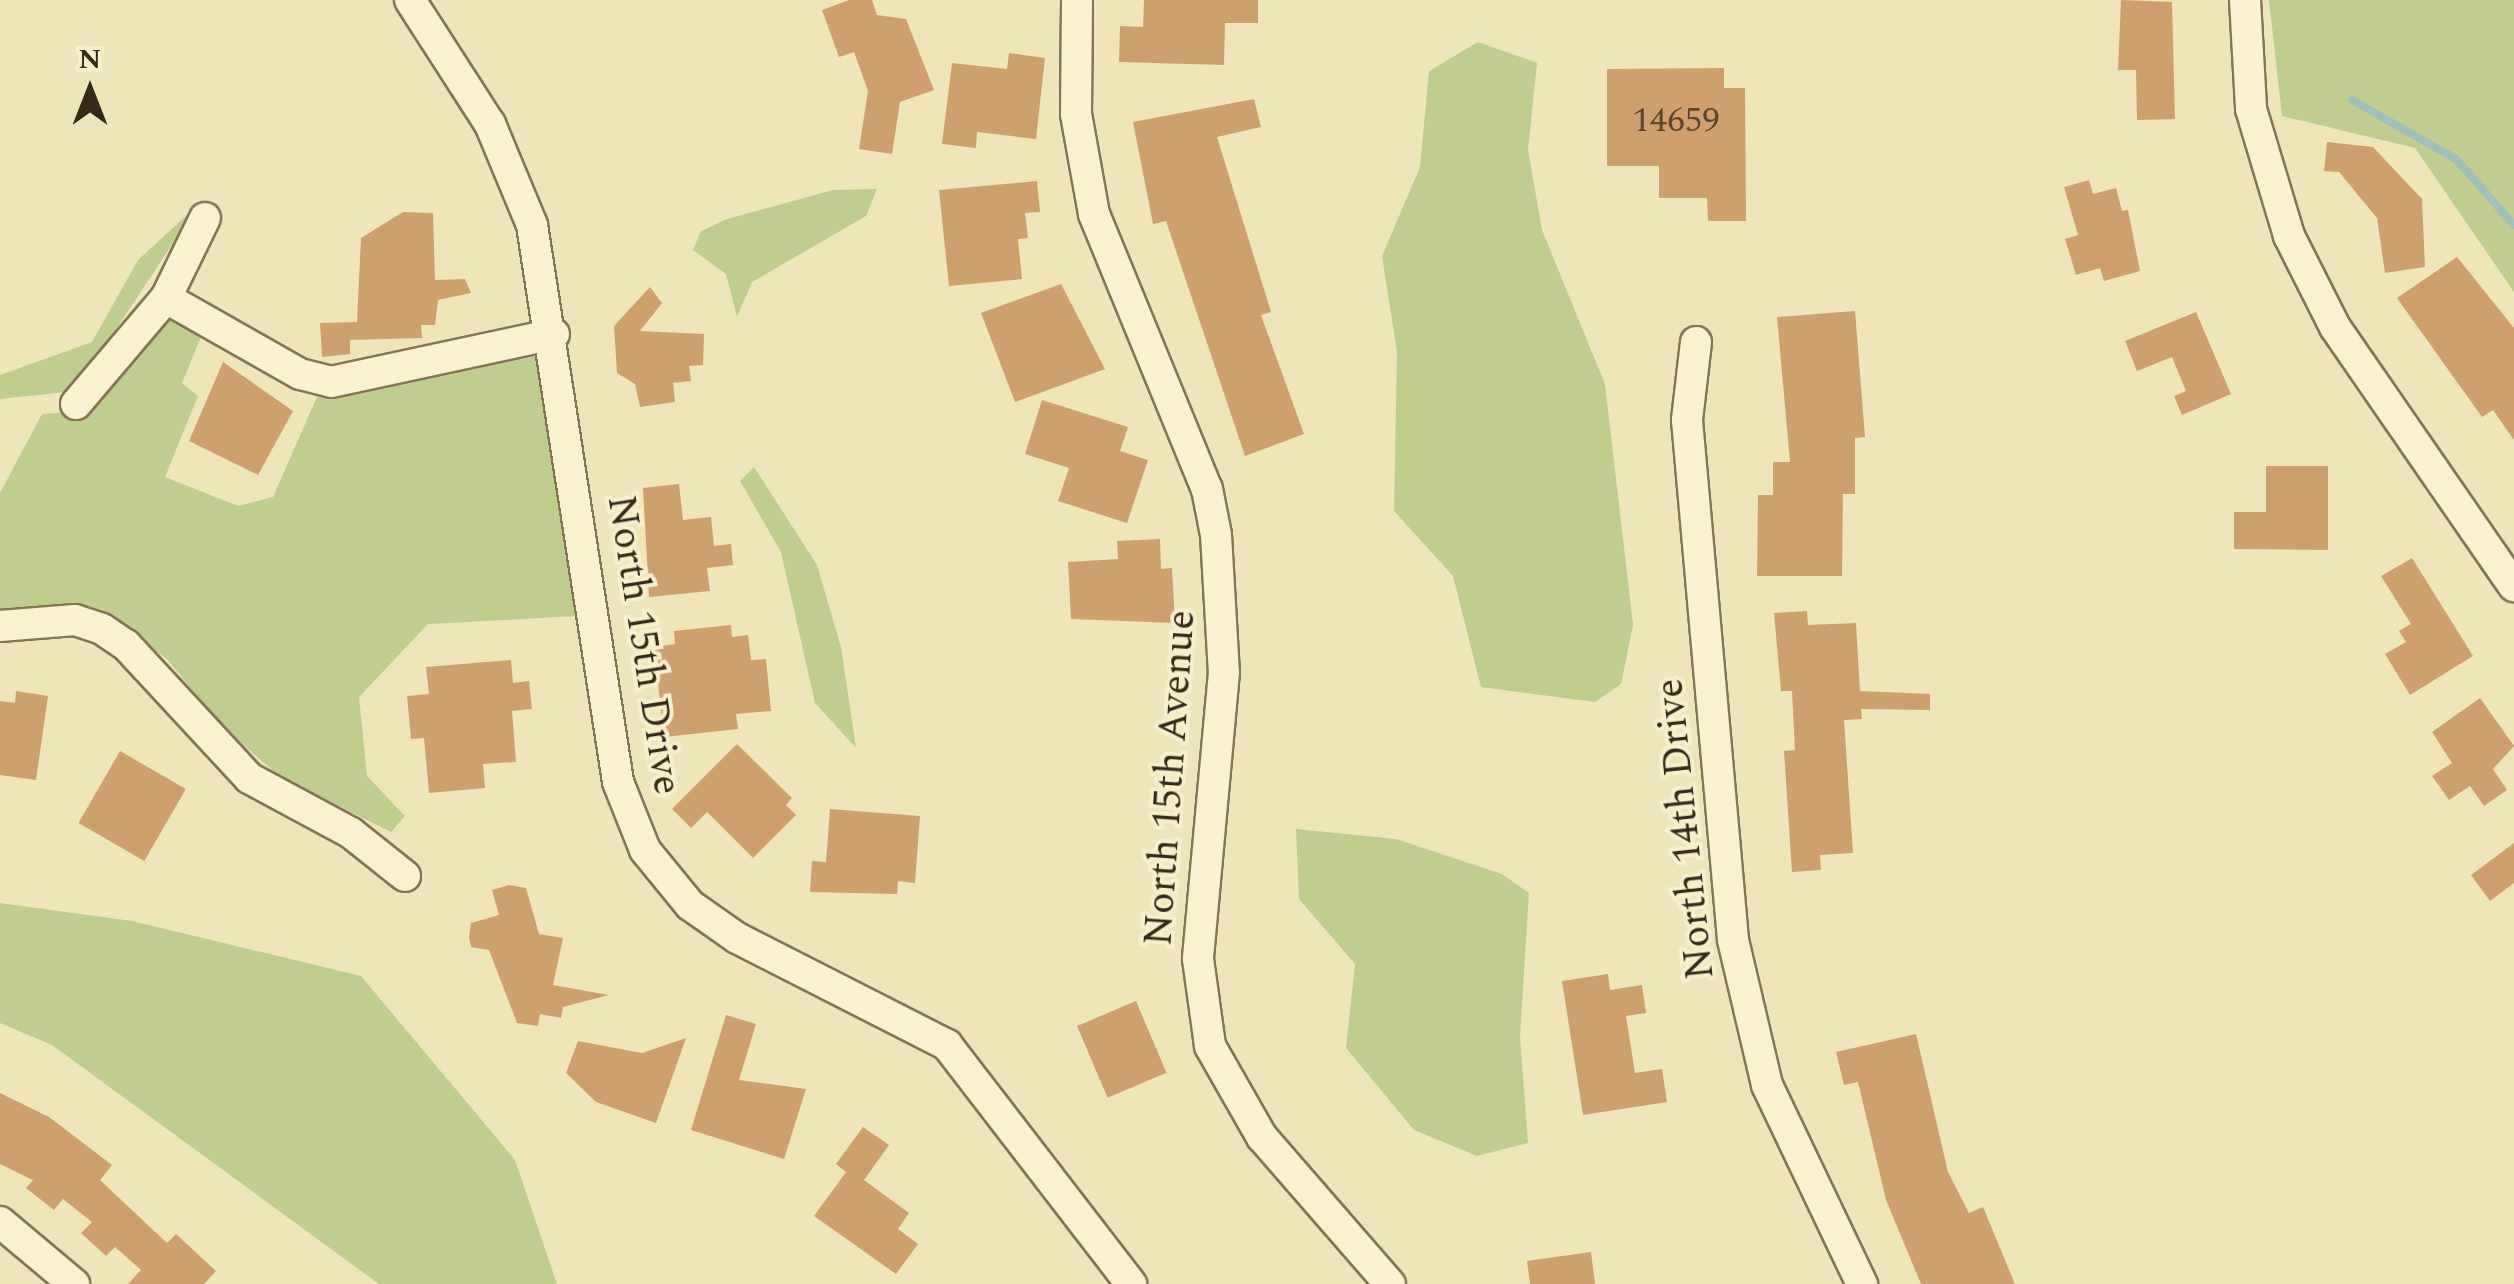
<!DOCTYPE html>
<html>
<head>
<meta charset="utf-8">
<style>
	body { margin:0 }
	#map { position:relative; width:2514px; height:1284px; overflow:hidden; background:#efe5bb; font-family:Spectral,serif }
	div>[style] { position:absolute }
	.green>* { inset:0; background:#c0cd8f }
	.stream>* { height:8px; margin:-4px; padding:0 4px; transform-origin:4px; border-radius:4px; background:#a0c0b9 }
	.building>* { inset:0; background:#cfa06f; transform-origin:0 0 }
	.roads { filter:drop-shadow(2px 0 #877455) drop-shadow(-2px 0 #877455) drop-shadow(0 2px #877455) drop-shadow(0 -2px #877455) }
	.minor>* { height:30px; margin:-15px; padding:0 15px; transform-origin:15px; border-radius:15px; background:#faf1cf }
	span { translate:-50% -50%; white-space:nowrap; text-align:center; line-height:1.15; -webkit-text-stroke:8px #f7eecb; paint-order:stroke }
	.number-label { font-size:35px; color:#5c482f }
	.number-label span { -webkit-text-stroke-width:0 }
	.street-label { font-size:40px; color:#352a1a }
	.north { position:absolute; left:40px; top:40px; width:100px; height:100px; -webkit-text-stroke:8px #f7eecb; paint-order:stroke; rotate:0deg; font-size:28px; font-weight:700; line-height:40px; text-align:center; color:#352a1a }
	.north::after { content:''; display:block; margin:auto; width:35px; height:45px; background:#352a1a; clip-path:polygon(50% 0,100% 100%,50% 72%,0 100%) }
</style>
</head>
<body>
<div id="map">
	<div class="green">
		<i style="clip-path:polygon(2269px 0,2514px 0,2514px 292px,2415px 148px,2282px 116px)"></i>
		<i style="clip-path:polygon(1478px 42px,1537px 63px,1528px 150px,1542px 230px,1605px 384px,1633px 625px,1621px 684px,1595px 702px,1481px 687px,1453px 576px,1394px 511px,1397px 352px,1382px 256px,1420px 167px,1429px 71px)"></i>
		<i style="clip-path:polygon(877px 189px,866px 216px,752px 282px,737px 317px,726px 274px,693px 250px,701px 231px,727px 219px,833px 190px)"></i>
		<i style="clip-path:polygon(199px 204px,75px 391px,0 399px,0 375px,92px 342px,138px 260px)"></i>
		<i style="clip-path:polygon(175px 318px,201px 337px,182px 383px,198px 396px,165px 477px,238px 506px,273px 497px,320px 390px,540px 356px,578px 616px,428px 624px,359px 697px,367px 776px,405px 816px,391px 832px,281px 777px,224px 729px,166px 658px,107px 620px,74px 608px,0 611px,0 493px,42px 414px,87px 411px,153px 321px)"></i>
		<i style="clip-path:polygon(754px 467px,817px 565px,841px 647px,856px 748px,815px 703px,781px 552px,740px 481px)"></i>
		<i style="clip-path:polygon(1296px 829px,1396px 839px,1502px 874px,1529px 893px,1520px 1036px,1528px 1143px,1477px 1156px,1414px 1130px,1346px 1048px,1355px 964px,1299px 899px)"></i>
		<i style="clip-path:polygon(0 903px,132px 921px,361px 976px,515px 1160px,557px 1284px,379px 1284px,52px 1045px,0 1023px)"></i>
	</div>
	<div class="stream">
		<i style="left:2352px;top:100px;width:120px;rotate:29.6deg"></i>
		<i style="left:2456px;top:159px;width:88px;rotate:48.7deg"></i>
	</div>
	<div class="building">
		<i style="clip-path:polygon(849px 0,872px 0,877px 15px,906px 19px,934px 90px,900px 102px,892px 154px,859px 149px,868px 91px,854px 52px,839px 57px,822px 10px)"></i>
		<i style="clip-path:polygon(1144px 0,1258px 0,1258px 23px,1225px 23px,1224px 65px,1119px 62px,1120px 26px,1143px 27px)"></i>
		<i style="clip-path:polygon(2121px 0,2172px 2px,2175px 119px,2137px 120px,2136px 70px,2118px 70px)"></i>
		<i style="clip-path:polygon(1009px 53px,1045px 58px,1036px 139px,977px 132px,976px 148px,942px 144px,952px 63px,1007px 69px)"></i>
		<i style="clip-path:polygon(1724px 68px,1724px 88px,1745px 88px,1746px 221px,1708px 221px,1707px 198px,1659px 198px,1659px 166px,1607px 166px,1607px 69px)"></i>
		<i style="clip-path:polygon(1254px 99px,1261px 127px,1217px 137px,1271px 312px,1261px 315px,1304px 434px,1245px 456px,1166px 221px,1153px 224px,1133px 122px)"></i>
		<i style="clip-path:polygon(2327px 142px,2373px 147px,2422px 199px,2425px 267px,2385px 273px,2377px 218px,2339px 172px,2324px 171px)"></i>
		<i style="clip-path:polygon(2089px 180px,2093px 194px,2116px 188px,2122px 211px,2128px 210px,2140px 271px,2104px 281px,2100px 268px,2076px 275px,2065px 239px,2078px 235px,2064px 187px)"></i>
		<i style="clip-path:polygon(1037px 181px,1040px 212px,1025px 213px,1028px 238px,1018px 239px,1022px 279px,949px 286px,939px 190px)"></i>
		<i style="clip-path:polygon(403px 212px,433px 213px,435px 280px,465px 279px,471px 293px,438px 300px,435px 325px,421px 325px,422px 338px,350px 340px,350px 354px,322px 357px,320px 323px,357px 322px,361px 238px)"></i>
		<i style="clip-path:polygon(2457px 257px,2514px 328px,2514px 440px,2493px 410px,2482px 417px,2397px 298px)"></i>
		<i style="clip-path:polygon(1061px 284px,1105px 369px,1015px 402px,981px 313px)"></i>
		<i style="clip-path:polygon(650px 287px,662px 303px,640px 331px,704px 334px,703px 365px,689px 366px,691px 381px,673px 383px,675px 402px,640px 407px,635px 384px,617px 373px,614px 326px)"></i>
		<i style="clip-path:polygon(1855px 311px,1865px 437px,1855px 438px,1855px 494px,1843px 494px,1842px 576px,1757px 576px,1758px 495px,1773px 495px,1773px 462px,1790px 462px,1777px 317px)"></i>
		<i style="clip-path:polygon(2196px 312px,2231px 394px,2182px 415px,2174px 396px,2186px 391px,2172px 357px,2137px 371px,2125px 341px)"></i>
		<i style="clip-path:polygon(223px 362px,293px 411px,258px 475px,189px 441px)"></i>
		<i style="clip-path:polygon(1042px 400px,1128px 427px,1120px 451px,1148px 460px,1127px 523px,1058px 501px,1069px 468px,1025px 454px)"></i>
		<i style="clip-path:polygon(2266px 466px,2328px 466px,2328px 550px,2234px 549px,2234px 512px,2266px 512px)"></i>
		<i style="clip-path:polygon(679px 484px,683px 520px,711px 517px,714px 546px,731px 544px,733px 565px,707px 568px,710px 591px,649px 597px,643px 488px)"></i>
		<i style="clip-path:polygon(1160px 539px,1161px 569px,1172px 568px,1175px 623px,1071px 619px,1068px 562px,1118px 559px,1117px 541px)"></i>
		<i style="clip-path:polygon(2412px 558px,2473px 656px,2410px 695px,2385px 654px,2406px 642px,2399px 631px,2411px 624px,2381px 576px)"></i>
		<i style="clip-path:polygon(1807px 611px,1808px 625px,1856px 623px,1860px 691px,1930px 694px,1930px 710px,1861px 709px,1862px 719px,1844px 720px,1853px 853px,1820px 855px,1821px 870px,1792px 872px,1784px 751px,1795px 750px,1792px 691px,1781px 691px,1774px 613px)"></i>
		<i style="clip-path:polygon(731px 625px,732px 637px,748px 635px,751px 660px,766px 659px,771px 711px,736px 714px,738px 729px,664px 737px,654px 647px,675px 644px,674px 631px)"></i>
		<i style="clip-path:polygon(511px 660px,513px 683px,529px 681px,532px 709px,512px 711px,516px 762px,483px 764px,485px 788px,429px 793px,424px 738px,411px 739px,407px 696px,429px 694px,426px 667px)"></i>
		<i style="clip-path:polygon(16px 691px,48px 696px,36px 780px,0 775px,0 701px,15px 703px)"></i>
		<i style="clip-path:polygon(2480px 698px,2514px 746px,2493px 769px,2507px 790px,2484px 806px,2470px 786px,2449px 800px,2432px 776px,2452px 763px,2432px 732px)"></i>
		<i style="clip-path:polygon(737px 744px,792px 798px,786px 805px,796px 815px,753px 858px,707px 812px,691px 828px,672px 809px)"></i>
		<i style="left:120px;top:751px;width:76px;height:83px;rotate:30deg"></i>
		<i style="clip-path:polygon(830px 809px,920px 816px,915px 883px,898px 881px,897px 894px,810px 892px,812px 861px,826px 862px)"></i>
		<i style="clip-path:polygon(2514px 843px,2514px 883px,2490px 901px,2471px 875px)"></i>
		<i style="clip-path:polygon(509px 885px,526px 888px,539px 934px,563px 938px,553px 985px,609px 995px,563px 1007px,561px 1018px,540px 1014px,538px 1026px,517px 1023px,489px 950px,471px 947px,469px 937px,471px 923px,499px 915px,492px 890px)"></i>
		<i style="clip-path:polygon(1608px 974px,1610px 990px,1642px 985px,1646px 1013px,1626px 1016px,1635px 1073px,1662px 1069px,1667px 1102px,1583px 1115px,1562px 981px)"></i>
		<i style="left:1136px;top:1001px;width:78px;height:64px;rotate:67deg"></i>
		<i style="clip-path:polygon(726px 1015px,756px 1024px,739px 1080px,806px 1089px,784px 1159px,691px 1130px)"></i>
		<i style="clip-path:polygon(1916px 1034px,1948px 1172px,1969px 1213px,1983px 1207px,2015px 1284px,1921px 1284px,1886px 1200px,1858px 1082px,1844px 1085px,1836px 1052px)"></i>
		<i style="clip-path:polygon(686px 1038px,656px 1123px,596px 1102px,566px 1073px,578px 1041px,642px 1053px)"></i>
		<i style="clip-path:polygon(0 1093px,49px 1117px,112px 1165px,100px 1180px,167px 1243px,176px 1234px,216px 1271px,204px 1284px,128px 1284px,141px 1270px,115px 1247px,106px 1256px,81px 1233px,92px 1222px,63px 1199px,54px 1210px,26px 1188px,33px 1180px,0 1164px)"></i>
		<i style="clip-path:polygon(863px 1127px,889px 1145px,864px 1180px,909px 1213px,898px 1229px,918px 1244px,896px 1274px,814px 1216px,846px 1172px,836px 1164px)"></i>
		<i style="clip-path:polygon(1591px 1252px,1595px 1284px,1530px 1284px,1527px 1261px)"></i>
	</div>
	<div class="roads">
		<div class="minor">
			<i style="left:410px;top:0;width:148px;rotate:57.2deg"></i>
			<i style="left:490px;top:124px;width:109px;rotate:67.4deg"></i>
			<i style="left:532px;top:225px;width:564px;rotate:81.22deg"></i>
			<i style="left:618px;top:782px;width:73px;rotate:68.3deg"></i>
			<i style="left:645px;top:850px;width:71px;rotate:50.7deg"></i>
			<i style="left:690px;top:905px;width:57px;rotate:35.1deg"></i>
			<i style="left:737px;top:938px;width:236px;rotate:27deg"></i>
			<i style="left:947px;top:1045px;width:302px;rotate:52.4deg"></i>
			<i style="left:1077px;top:0;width:114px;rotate:90.5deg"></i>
			<i style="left:1076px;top:114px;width:102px;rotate:79.8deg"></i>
			<i style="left:1094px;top:214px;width:297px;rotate:67.7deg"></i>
			<i style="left:1207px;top:489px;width:47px;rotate:78.9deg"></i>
			<i style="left:1216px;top:535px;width:137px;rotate:86.7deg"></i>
			<i style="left:1224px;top:672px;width:288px;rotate:95.2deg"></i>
			<i style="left:1198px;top:959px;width:88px;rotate:82.1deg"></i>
			<i style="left:1210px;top:1046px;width:105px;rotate:60.3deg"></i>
			<i style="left:1262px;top:1137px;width:195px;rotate:49deg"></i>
			<i style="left:2245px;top:0;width:109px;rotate:86.8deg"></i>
			<i style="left:2251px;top:109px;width:133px;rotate:73.3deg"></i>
			<i style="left:2289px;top:236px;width:102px;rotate:63.2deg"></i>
			<i style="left:2335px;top:327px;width:315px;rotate:55.4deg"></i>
			<i style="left:166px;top:298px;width:154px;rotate:29.6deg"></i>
			<i style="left:300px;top:374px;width:32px;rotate:14deg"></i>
			<i style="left:331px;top:382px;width:228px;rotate:-12.1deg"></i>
			<i style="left:1696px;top:342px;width:79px;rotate:96.6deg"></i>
			<i style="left:1687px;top:420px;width:522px;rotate:84.94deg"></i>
			<i style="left:1733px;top:940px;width:149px;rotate:76.8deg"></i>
			<i style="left:1767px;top:1085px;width:221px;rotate:64.5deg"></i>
			<i style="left:76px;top:404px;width:139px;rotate:-49.7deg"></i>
			<i style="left:166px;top:298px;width:89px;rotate:-64deg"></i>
			<i style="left:0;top:626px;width:75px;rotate:-4.6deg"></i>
			<i style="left:75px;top:620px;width:28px;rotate:18deg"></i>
			<i style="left:102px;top:629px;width:29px;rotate:34deg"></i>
			<i style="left:126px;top:645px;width:181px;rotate:47.2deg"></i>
			<i style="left:249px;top:778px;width:116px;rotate:28.3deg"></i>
			<i style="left:351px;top:833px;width:69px;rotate:38.5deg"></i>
			<i style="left:0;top:1222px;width:97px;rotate:40deg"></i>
		</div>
	</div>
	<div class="number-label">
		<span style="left:1676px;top:121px">14659</span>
	</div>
	<div class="street-label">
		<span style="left:643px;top:645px;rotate:81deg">North 15th Drive</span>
		<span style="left:1171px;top:778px;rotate:-86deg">North 15th Avenue</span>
		<span style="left:1686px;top:829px;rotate:-96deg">North 14th Drive</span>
	</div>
	<div class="north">N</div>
</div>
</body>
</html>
